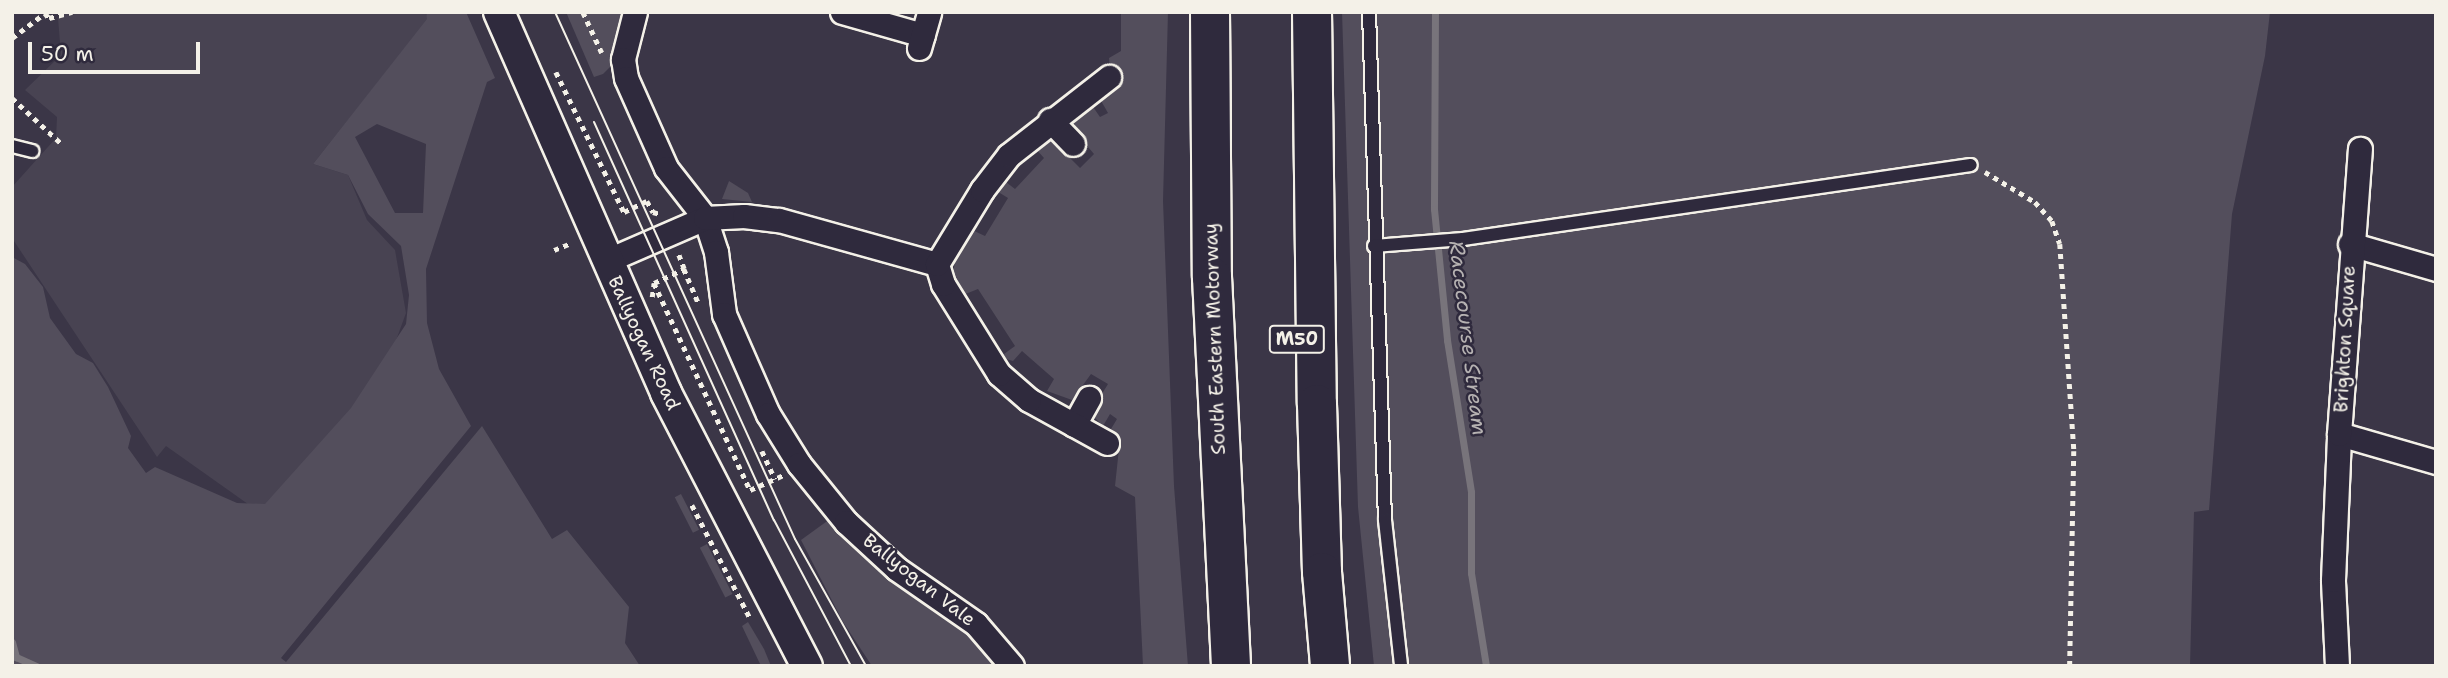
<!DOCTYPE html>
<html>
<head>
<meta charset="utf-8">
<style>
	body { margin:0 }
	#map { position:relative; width:2448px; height:678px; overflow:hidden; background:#3b3647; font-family:"Shantell Sans",sans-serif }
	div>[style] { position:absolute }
	.built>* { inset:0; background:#484352 }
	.green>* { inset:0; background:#534e5c; transform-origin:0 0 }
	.stream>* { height:7px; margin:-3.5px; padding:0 3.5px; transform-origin:3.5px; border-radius:3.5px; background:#78747b }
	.path>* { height:4.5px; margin-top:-2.25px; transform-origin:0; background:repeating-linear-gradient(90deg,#f4f1e8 0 5px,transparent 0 10px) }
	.roads { filter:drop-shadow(2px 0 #f4f1e8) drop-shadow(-2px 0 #f4f1e8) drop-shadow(0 2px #f4f1e8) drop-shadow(0 -2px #f4f1e8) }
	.service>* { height:12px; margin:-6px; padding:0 6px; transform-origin:6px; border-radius:6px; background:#2f2a3d }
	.minor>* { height:23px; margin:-11.5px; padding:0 11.5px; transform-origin:11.5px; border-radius:11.5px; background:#2f2a3d }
	.tertiary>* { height:30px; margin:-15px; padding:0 15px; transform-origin:15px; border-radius:15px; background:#2f2a3d }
	.motorway>* { height:38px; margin:-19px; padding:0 19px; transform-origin:19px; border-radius:19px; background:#2f2a3d }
	.tram>* { height:2px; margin:-1px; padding:0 1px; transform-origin:1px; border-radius:1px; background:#f4f1e8 }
	span { translate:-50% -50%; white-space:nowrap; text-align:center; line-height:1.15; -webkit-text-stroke:5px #2f2a3d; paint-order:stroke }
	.shield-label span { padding:2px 5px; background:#2f2a3d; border:2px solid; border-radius:5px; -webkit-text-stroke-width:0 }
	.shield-label { font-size:18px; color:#f4f1e8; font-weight:700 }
	.street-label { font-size:19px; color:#f4f1e8 }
	.water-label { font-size:21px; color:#b6b2b2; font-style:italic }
	.frame { position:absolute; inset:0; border:14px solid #f4f1e8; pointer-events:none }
	.scale { position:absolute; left:28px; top:42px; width:172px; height:32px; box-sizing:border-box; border:4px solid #f4f1e8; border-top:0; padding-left:9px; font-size:21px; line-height:24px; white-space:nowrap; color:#f4f1e8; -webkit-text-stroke:5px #2f2a3d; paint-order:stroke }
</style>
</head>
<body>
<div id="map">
	<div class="built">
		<i style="clip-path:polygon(66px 12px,424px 12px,429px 18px,313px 164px,348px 175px,367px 220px,395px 250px,406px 313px,394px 346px,359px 411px,259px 512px,166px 446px,157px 457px,12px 238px,12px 187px,56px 138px,57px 117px,25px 90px,61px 55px,58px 18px)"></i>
	</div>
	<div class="green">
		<i style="clip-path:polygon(evenodd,426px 12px,466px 12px,495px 78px,487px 82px,426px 269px,427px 323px,439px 369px,471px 426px,281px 658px,286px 662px,482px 426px,552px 539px,567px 530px,629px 607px,625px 643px,640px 666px,12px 666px,12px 257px,25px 264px,43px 287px,50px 318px,76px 354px,93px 363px,108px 387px,131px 436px,128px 448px,146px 473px,155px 467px,237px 503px,265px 504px,351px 408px,406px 324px,409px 295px,401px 246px,368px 214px,348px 175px,313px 164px,427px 19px,426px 12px,377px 124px,426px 144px,423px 213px,395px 213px,355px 137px,377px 124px)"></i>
		<i style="clip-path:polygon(566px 12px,626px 12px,611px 66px,603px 74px,594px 77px)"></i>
		<i style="clip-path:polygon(1121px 12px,1168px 12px,1163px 201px,1174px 486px,1188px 666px,1143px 666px,1135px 497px,1115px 486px,1120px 439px,1111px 429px,1117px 419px,1110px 414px,1103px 426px,1095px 418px,1095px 405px,1108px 384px,1091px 374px,1072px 400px,1047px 391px,1054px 379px,1022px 351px,1013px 361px,1006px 359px,1004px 354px,1015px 346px,978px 289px,963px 295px,953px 274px,957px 248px,970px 229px,985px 236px,1008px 198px,995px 190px,1002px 179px,1015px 189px,1044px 158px,1035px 148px,1049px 137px,1080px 168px,1094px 154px,1077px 134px,1073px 119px,1091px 104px,1100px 117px,1108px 113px,1100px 99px,1112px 91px,1109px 58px,1121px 51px)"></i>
		<i style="clip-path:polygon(1342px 12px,2270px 12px,2265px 56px,2232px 214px,2209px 510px,2194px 512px,2190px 666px,1374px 666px,1358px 507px)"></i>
		<i style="clip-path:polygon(729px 181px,748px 193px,752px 202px,722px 199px)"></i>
		<i style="left:681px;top:494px;width:40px;height:7px;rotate:63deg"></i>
		<i style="clip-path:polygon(830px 519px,971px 632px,999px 666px,872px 666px,843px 622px,801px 540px)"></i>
		<i style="left:707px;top:544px;width:56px;height:8px;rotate:63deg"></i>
		<i style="clip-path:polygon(748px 622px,764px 649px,771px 666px,761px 666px,742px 626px)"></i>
	</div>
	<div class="stream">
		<i style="left:1435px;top:12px;width:197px;rotate:90.3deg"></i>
		<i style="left:1434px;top:209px;width:132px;rotate:84.3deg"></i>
		<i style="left:1447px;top:340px;width:154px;rotate:81deg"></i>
		<i style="left:1471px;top:492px;width:81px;rotate:90deg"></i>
		<i style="left:1471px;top:573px;width:94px;rotate:80.8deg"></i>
		<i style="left:12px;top:642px;width:16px;rotate:75deg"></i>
		<i style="left:16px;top:657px;width:22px;rotate:24deg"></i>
	</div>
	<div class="path">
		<i style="left:583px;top:12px;width:45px;rotate:65.1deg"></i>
		<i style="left:12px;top:38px;width:41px;rotate:-37.1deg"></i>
		<i style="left:45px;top:13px;width:6px;rotate:51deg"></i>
		<i style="left:49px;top:18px;width:24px;rotate:-15deg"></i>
		<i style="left:556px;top:72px;width:156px;rotate:64.1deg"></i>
		<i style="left:624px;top:212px;width:25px;rotate:-26deg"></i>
		<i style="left:647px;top:201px;width:13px;rotate:61deg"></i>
		<i style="left:653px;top:212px;width:7px;rotate:16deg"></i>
		<i style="left:12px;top:98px;width:69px;rotate:42.7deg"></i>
		<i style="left:1985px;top:172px;width:58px;rotate:31deg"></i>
		<i style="left:2035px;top:202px;width:25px;rotate:48deg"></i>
		<i style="left:2052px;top:221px;width:24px;rotate:71deg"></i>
		<i style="left:2060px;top:244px;width:207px;rotate:86.1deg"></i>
		<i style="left:2074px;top:451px;width:215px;rotate:91.1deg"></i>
		<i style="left:554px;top:250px;width:18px;rotate:-22deg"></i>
		<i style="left:684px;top:269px;width:36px;rotate:67deg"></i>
		<i style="left:654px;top:283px;width:228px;rotate:65.1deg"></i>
		<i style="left:750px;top:490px;width:36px;rotate:-24deg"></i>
		<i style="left:652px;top:297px;width:14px;rotate:-82deg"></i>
		<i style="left:654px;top:283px;width:33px;rotate:-25deg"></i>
		<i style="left:684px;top:269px;width:17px;rotate:-111deg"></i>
		<i style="left:762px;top:451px;width:31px;rotate:65deg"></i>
		<i style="left:692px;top:505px;width:127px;rotate:62.8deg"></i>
	</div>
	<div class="roads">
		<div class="service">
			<i style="left:1369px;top:12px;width:508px;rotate:88.2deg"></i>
			<i style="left:1385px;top:520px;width:147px;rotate:83.7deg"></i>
			<i style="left:12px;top:146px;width:21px;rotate:14deg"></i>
			<i style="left:1374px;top:246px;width:89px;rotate:-4.5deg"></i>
			<i style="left:1463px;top:239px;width:513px;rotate:-8.29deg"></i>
		</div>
		<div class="minor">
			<i style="left:635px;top:12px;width:49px;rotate:104.3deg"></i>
			<i style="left:623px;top:59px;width:19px;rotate:81deg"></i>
			<i style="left:626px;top:78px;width:98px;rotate:66deg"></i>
			<i style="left:666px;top:168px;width:63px;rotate:52deg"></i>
			<i style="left:705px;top:218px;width:36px;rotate:72deg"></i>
			<i style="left:716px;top:252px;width:63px;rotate:82.6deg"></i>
			<i style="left:724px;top:314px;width:109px;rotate:66.3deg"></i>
			<i style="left:768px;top:414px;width:59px;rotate:58.2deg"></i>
			<i style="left:799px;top:464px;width:75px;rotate:51deg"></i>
			<i style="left:846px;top:522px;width:69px;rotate:42.7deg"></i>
			<i style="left:897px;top:569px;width:96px;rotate:34.8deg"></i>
			<i style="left:976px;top:624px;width:55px;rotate:49.4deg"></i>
			<i style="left:842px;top:12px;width:84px;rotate:15.9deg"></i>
			<i style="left:919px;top:48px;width:37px;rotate:-74deg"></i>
			<i style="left:1050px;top:120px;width:33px;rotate:46deg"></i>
			<i style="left:2350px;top:244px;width:90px;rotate:16.2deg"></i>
			<i style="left:606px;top:261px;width:108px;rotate:-23.5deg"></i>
			<i style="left:705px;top:218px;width:39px;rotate:-3deg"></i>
			<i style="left:744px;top:216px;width:35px;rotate:7deg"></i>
			<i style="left:779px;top:220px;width:164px;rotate:15.6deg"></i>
			<i style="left:1074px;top:425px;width:31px;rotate:-61deg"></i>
			<i style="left:2339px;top:434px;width:101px;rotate:16.1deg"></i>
			<i style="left:1107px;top:443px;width:89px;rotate:-151.1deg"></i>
			<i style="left:1029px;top:400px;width:40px;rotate:-139deg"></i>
			<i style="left:999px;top:374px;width:106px;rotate:-121.9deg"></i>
			<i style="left:943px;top:284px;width:21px;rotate:-107deg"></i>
			<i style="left:937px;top:264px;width:87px;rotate:-58.7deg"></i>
			<i style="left:982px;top:190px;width:44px;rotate:-52.4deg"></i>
			<i style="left:1009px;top:155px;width:127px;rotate:-38deg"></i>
			<i style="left:2337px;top:666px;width:86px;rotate:-92.7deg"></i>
			<i style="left:2333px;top:580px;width:146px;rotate:-87.6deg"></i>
			<i style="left:2339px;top:434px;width:286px;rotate:-85.8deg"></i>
		</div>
		<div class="tertiary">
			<i style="left:499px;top:12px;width:416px;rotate:66.3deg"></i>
			<i style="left:666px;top:393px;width:307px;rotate:62.7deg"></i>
		</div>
		<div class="motorway">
			<i style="left:1210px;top:12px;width:265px;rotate:89.6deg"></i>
			<i style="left:1212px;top:277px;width:389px;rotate:87.2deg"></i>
			<i style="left:1312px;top:12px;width:392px;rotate:89.3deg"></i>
			<i style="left:1317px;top:404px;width:168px;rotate:88.3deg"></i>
			<i style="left:1322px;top:572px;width:94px;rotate:85.1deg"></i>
		</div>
	</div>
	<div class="tram">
		<i style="left:555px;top:12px;width:579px;rotate:65.52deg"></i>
		<i style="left:795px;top:539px;width:145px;rotate:60.8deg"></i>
		<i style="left:594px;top:122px;width:437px;rotate:65.7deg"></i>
		<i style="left:774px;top:520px;width:165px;rotate:62.2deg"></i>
	</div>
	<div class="shield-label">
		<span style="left:1297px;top:339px">M50</span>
	</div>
	<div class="street-label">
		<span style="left:1215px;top:339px;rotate:-92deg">South Eastern Motorway</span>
		<span style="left:2345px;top:339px;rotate:-87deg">Brighton Square</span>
		<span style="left:644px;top:343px;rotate:65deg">Ballyogan Road</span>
		<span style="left:919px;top:580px;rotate:38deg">Ballyogan Vale</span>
	</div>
	<div class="water-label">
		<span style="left:1468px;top:338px;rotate:83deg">Racecourse Stream</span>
	</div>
	<div class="frame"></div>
	<div class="scale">50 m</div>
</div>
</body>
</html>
